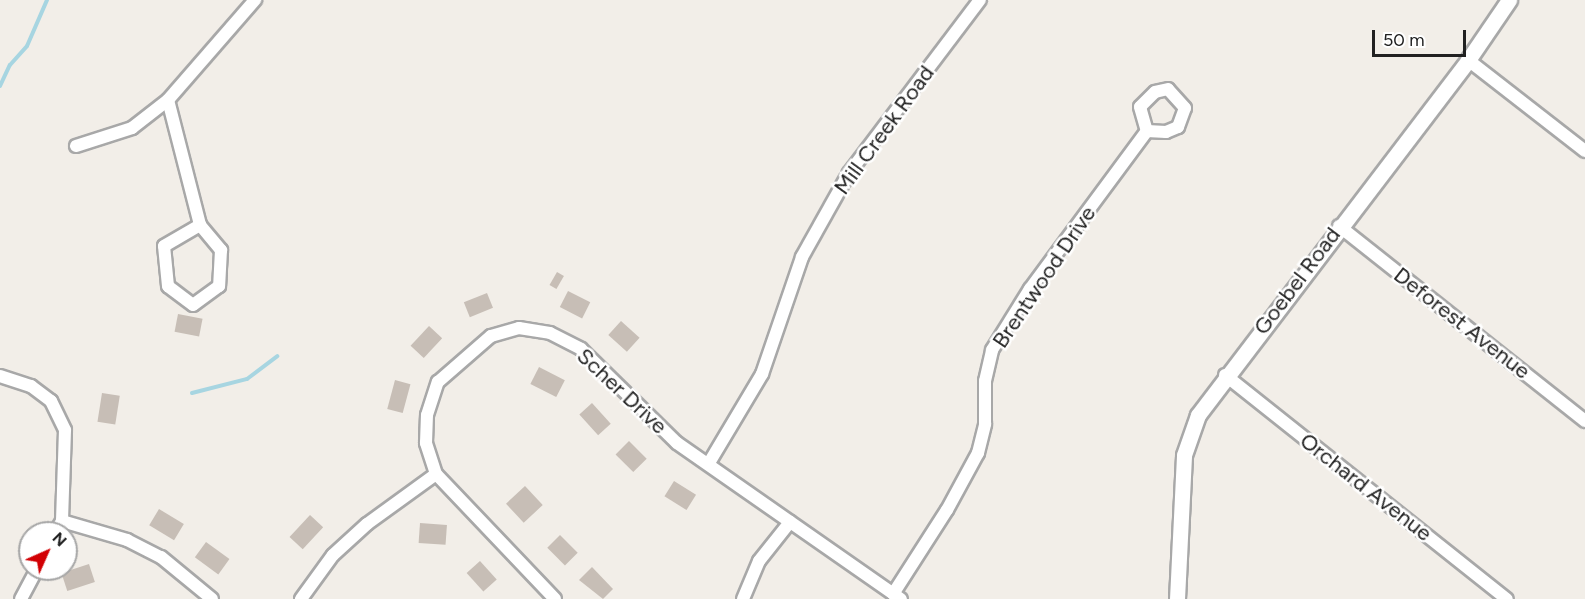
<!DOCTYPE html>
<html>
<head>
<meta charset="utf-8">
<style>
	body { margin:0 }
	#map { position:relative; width:1585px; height:599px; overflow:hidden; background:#f2eee8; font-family:Figtree,sans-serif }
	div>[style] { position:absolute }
	.stream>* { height:4px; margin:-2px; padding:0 2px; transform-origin:2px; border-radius:2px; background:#a7d5e1 }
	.building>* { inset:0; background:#c7beb6; transform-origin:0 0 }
	.roads { filter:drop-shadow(2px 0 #a8a8a8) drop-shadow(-2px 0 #a8a8a8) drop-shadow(0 2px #a8a8a8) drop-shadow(0 -2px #a8a8a8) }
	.minor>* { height:12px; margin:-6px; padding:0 6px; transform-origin:6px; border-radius:6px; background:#fff }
	.tertiary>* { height:15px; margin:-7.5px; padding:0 7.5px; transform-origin:7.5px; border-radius:7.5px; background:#fff }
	span { translate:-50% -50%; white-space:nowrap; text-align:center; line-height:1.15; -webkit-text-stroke:5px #fff; paint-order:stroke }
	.street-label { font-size:22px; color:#212121 }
	.north { position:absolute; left:18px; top:521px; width:60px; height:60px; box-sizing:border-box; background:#fff; border:2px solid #a6a6a6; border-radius:50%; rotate:45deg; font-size:16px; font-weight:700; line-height:24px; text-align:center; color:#212121 }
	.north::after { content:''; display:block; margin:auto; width:21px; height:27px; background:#d20004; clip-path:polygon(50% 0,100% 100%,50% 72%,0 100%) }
	.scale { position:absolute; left:1372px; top:30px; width:94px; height:27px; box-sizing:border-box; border:3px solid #212121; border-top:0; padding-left:8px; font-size:18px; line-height:21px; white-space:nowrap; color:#212121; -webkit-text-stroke:4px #fff; paint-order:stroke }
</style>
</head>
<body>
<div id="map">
	<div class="stream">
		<i style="left:0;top:86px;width:23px;rotate:-65deg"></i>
		<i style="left:10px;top:65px;width:25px;rotate:-48deg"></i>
		<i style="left:27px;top:46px;width:50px;rotate:-66.5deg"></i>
		<i style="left:192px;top:393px;width:57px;rotate:-14.3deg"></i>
		<i style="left:247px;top:379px;width:38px;rotate:-37deg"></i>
	</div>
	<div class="building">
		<i style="left:557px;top:272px;width:8px;height:15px;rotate:30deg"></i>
		<i style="left:568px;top:291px;width:25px;height:18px;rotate:27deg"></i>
		<i style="left:487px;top:293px;width:16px;height:25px;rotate:68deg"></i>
		<i style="left:178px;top:314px;width:25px;height:18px;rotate:11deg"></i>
		<i style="left:621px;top:321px;width:25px;height:19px;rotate:42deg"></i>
		<i style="left:429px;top:326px;width:18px;height:27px;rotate:43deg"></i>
		<i style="left:539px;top:367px;width:29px;height:19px;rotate:27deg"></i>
		<i style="left:395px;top:380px;width:16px;height:30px;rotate:15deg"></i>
		<i style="left:102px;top:393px;width:18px;height:29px;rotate:9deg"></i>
		<i style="left:592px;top:403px;width:28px;height:17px;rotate:48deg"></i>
		<i style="left:629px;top:441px;width:25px;height:19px;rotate:45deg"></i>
		<i style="left:674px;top:481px;width:26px;height:18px;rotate:32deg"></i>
		<i style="left:525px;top:486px;width:26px;height:26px;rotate:47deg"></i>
		<i style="left:159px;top:509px;width:29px;height:19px;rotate:31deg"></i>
		<i style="left:310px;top:515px;width:18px;height:30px;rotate:43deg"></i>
		<i style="left:420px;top:523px;width:27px;height:20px;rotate:4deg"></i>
		<i style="left:560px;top:535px;width:25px;height:18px;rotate:45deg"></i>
		<i style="left:206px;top:542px;width:29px;height:19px;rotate:36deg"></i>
		<i style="left:480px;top:561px;width:25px;height:18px;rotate:48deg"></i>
		<i style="left:89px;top:564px;width:19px;height:29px;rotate:72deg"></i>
		<i style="clip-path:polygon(592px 567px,613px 589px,603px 599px,579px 580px)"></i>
	</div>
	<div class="roads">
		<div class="minor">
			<i style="left:1468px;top:60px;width:148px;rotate:37.9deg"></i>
			<i style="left:168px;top:100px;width:129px;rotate:75.6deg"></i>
			<i style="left:200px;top:225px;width:33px;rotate:50deg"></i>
			<i style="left:221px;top:250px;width:36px;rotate:93deg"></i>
			<i style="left:219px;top:286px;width:32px;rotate:144deg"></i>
			<i style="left:193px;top:305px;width:31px;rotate:-143deg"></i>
			<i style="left:168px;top:286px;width:40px;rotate:-95.7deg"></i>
			<i style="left:164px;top:246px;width:42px;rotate:-30.3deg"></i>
			<i style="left:76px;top:146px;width:59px;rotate:-17.8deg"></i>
			<i style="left:132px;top:128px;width:46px;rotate:-37.9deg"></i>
			<i style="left:168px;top:100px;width:133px;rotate:-49deg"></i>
			<i style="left:1339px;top:226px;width:314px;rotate:38.4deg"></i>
			<i style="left:1225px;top:375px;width:360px;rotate:38.5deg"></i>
			<i style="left:0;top:376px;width:33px;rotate:18deg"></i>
			<i style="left:31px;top:386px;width:25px;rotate:37deg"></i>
			<i style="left:51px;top:401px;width:32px;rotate:64deg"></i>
			<i style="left:65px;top:430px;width:91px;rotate:91.9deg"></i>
			<i style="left:62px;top:521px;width:14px;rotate:120deg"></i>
			<i style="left:709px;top:463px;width:104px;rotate:-59.2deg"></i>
			<i style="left:762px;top:374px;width:124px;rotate:-71.1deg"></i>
			<i style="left:802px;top:257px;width:96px;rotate:-60.8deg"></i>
			<i style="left:849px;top:173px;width:217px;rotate:-52.9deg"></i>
			<i style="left:62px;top:521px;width:68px;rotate:16.3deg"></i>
			<i style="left:127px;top:540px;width:38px;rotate:27deg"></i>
			<i style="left:161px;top:557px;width:66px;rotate:39.5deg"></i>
			<i style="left:893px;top:594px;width:100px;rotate:-57.3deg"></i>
			<i style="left:947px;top:510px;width:65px;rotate:-61.5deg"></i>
			<i style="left:978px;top:453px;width:30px;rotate:-76deg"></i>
			<i style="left:985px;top:424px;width:43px;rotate:-90deg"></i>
			<i style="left:985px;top:381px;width:32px;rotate:-77deg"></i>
			<i style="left:992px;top:350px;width:72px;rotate:-58.1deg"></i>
			<i style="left:1030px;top:289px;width:197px;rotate:-53.5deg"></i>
			<i style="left:1147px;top:131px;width:19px;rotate:3deg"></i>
			<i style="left:1166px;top:132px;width:13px;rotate:-23deg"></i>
			<i style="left:1178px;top:127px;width:20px;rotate:-70deg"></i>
			<i style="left:1185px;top:108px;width:25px;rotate:-132deg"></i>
			<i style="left:1168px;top:89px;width:13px;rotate:167deg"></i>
			<i style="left:1155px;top:92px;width:21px;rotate:135deg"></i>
			<i style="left:1140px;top:107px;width:25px;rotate:74deg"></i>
			<i style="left:21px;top:599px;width:34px;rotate:-62deg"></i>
			<i style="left:301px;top:599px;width:54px;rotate:-54deg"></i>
			<i style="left:333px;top:555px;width:46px;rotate:-42.4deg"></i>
			<i style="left:367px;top:524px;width:85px;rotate:-35.9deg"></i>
			<i style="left:555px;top:599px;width:173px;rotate:-133.6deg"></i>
			<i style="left:436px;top:474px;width:33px;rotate:-108deg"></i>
			<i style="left:426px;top:443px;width:28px;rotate:-88deg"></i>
			<i style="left:427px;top:415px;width:35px;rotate:-72deg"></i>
			<i style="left:438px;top:382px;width:70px;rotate:-41deg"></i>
			<i style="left:491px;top:336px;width:29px;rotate:-16deg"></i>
			<i style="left:519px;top:328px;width:31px;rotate:9deg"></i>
			<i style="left:550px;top:333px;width:35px;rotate:27deg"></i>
			<i style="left:581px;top:349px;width:134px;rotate:44.4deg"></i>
			<i style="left:677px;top:443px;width:273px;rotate:34.9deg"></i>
			<i style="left:743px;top:599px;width:41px;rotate:-67.2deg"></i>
			<i style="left:759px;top:561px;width:50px;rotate:-51.5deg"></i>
		</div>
		<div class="tertiary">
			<i style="left:1177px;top:599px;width:144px;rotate:-87.2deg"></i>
			<i style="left:1184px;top:455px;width:42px;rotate:-70.7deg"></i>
			<i style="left:1198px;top:415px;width:446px;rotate:-52.7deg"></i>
			<i style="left:1468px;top:60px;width:73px;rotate:-55.7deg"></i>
		</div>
	</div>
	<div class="street-label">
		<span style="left:884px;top:130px;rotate:-54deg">Mill Creek Road</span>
		<span style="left:1044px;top:277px;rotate:-56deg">Brentwood Drive</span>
		<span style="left:1297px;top:281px;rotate:-53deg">Goebel Road</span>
		<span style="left:1462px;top:323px;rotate:38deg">Deforest Avenue</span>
		<span style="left:622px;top:391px;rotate:43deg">Scher Drive</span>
		<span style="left:1366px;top:487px;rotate:38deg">Orchard Avenue</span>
	</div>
	<div class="north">N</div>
	<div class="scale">50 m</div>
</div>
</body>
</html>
